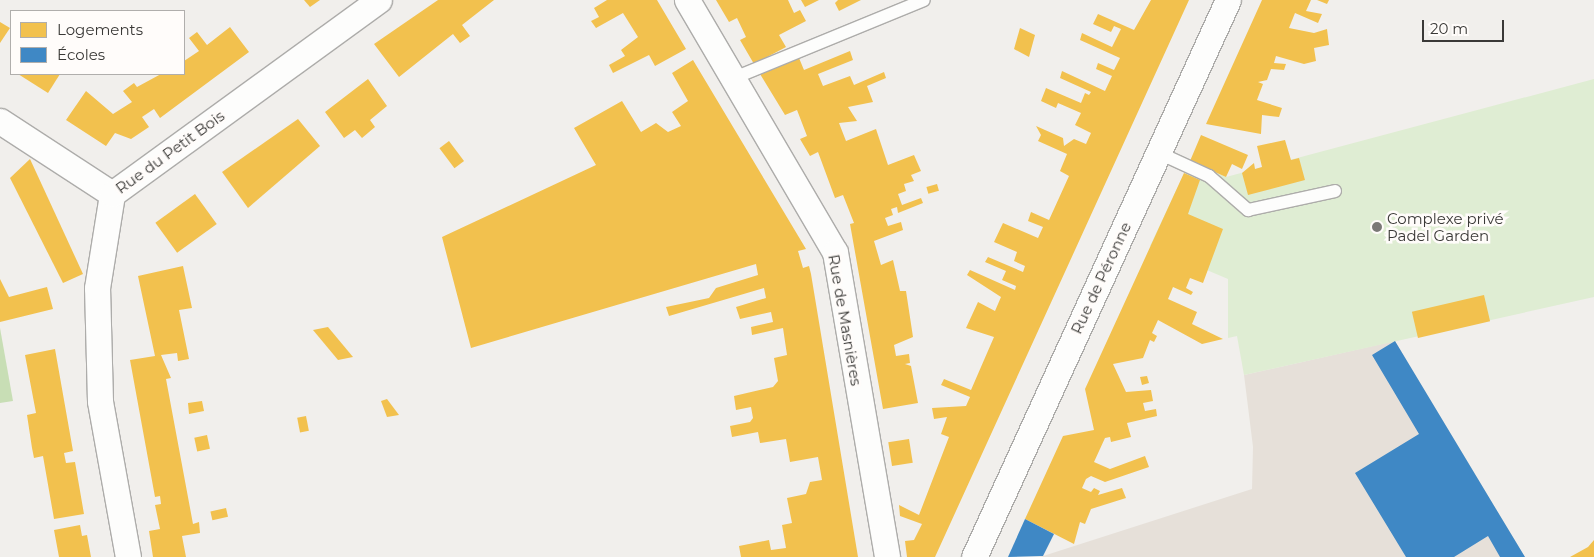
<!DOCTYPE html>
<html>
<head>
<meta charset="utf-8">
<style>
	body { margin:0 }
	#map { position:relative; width:1594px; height:557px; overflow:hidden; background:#f1efec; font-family:Montserrat,sans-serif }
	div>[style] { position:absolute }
	.built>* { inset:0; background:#e6e0d9 }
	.green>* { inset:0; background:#dfedd3 }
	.forest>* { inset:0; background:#c8deb5 }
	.homes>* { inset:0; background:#f2c14e; transform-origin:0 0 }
	.schools>* { inset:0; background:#3f88c5 }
	.roads { filter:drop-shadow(1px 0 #adacaa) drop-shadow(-1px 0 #adacaa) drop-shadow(0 1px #adacaa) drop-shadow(0 -1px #adacaa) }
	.service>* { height:12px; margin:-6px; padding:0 6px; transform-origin:6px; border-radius:6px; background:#fdfdfc }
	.minor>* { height:25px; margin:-12.5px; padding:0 12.5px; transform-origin:12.5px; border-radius:12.5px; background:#fdfdfc }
	.dots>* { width:14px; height:14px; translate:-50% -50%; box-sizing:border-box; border:2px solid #fffcfa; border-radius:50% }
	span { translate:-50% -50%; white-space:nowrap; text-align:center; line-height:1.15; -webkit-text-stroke:5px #fffcfa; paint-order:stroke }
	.street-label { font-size:15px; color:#3a3937 }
	.poi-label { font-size:15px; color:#3a3937 }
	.left { translate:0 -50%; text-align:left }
	.legend { position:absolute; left:10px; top:10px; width:175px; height:65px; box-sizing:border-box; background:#fffcfa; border:1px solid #b0aeac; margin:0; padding:6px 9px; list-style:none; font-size:15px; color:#3a3937 }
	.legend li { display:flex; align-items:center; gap:10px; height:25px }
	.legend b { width:25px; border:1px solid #b0aeac }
	.scale { position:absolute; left:1422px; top:20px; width:82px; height:22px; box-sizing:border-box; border:2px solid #3a3937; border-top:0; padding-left:6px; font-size:15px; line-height:18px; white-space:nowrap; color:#3a3937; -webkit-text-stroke:4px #fffcfa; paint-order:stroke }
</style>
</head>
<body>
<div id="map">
	<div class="built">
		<i style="clip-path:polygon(1395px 341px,1525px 557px,1040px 557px,1252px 489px,1253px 447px,1244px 375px)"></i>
	</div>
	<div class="green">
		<i style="clip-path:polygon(1594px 79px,1594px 297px,1244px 375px,1237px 336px,1228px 338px,1228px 279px,1150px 246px,1190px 161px,1226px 177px)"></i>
	</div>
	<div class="forest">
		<i style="clip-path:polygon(0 328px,13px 401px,0 403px)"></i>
	</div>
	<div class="homes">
		<i style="clip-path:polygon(304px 0,320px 0,310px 7px)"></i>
		<i style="clip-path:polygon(438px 0,494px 0,462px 25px,470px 36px,460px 43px,453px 34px,399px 77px,374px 44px)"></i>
		<i style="clip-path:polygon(607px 0,657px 0,686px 49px,655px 66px,649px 55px,613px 73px,609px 65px,625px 56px,621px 50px,638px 37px,623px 13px,596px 28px,591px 21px,599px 17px,594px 8px)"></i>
		<i style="clip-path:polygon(716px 0,788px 0,794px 13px,800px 10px,806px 21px,779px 35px,786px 47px,754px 64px,740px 40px,746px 37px,737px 18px,729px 22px)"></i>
		<i style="clip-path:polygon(801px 0,819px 0,805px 7px)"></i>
		<i style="clip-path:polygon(861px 0,839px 11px,835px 3px,838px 0)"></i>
		<i style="clip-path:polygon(1151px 0,1189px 0,935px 557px,907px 557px,905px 541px,914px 540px,922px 524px,900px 516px,899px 505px,919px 515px,949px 437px,941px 434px,947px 417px,934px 419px,932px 408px,966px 406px,970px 397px,941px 385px,944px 379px,971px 390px,994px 337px,966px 328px,978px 302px,995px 311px,1001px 297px,967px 275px,970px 270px,1015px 290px,1016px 286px,1002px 280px,1006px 271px,985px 262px,988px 257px,1023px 272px,1025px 266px,1014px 261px,1017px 252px,994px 242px,1003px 223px,1038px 238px,1043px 227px,1028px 221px,1031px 212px,1049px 220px,1069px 176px,1060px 171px,1067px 154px,1038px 141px,1041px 135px,1036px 126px,1063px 138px,1064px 146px,1074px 139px,1086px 144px,1091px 133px,1075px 125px,1081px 113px,1058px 103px,1056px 108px,1041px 101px,1046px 88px,1081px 103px,1085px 93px,1089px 95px,1091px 92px,1060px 78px,1062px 71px,1105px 91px,1112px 76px,1096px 69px,1098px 63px,1114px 70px,1120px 58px,1080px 40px,1082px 33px,1112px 47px,1121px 29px,1114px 26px,1111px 32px,1093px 24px,1098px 14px,1134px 30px)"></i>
		<i style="clip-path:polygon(1262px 0,1311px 0,1306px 11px,1322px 14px,1318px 23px,1295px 13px,1289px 28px,1314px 33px,1327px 29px,1329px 45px,1314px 48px,1316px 61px,1304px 64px,1276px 56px,1274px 63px,1286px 64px,1284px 70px,1271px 69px,1267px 80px,1258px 82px,1263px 84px,1257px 100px,1282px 108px,1279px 117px,1262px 115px,1261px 134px,1206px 124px)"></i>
		<i style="clip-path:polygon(1317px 0,1329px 0,1327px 4px)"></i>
		<i style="clip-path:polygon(0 22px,10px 28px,0 43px)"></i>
		<i style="clip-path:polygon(230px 27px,249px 52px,160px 118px,154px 109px,142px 117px,149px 127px,131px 139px,115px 133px,106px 146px,66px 120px,86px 91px,113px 114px,132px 102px,123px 91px,134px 83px,137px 87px,161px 74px,184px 74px,184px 61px,199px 51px,189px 38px,197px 32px,207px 45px)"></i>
		<i style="clip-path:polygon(1020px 28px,1035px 35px,1029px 57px,1014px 49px)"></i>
		<i style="clip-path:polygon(850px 51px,853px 60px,818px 74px,823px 86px,850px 76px,854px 85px,884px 72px,886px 78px,867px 86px,873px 102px,848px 107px,857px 121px,839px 123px,846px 141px,876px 129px,888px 165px,914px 155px,921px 171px,911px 175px,914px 181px,904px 184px,906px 191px,898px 194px,902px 205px,921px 198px,923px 203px,898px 213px,897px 207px,891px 209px,893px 215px,885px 218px,888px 226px,901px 222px,903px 230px,874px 241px,881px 265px,893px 260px,900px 291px,906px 291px,913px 337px,894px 345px,896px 356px,909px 354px,910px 363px,905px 364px,911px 366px,918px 403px,883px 409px,850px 224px,854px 223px,843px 195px,835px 198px,818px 152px,810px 156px,800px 139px,807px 136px,797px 110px,785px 115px,760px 74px,799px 58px,804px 70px)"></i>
		<i style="clip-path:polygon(693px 60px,806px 249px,798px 251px,803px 268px,809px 266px,811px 274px,858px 557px,741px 557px,739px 546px,769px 540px,771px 550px,786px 548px,782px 525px,792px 523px,787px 498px,806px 494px,810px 482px,822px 480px,818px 457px,790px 462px,786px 439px,760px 443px,758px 432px,732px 437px,730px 426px,750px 422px,753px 418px,751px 407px,736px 410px,734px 396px,773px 387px,778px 381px,774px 358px,787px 355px,783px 328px,752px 335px,751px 327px,773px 322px,771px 312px,740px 319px,736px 307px,766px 298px,764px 288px,669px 316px,666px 307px,709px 298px,716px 288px,758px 275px,756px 264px,471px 348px,442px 237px,596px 165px,574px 128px,622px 101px,641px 132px,656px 123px,668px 132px,681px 126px,672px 112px,688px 101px,672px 73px)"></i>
		<i style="clip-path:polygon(18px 74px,60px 74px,48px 93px)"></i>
		<i style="clip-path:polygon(368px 79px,387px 106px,370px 120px,375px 127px,362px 138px,355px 130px,344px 138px,325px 112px)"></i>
		<i style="clip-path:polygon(298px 119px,320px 146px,248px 208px,222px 172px)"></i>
		<i style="clip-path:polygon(1201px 135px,1248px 155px,1242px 169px,1232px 164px,1226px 177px,1190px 161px)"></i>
		<i style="clip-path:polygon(1285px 140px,1291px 160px,1299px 158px,1305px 180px,1248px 195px,1242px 173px,1254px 163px,1255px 169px,1262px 167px,1257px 146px)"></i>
		<i style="left:449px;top:141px;width:25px;height:12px;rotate:53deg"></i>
		<i style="clip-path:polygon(30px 159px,83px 274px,63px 283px,10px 178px)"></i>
		<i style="clip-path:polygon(1184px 173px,1200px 180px,1188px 214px,1223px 229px,1203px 283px,1190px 278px,1186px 288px,1193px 292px,1191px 295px,1173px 287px,1168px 299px,1197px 312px,1192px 324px,1223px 339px,1202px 344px,1158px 320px,1152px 333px,1157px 336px,1154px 342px,1150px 340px,1143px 358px,1113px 364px,1126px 392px,1151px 390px,1153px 401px,1143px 403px,1145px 411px,1156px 409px,1157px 416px,1127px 423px,1131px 437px,1111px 442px,1110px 437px,1105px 438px,1094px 462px,1110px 469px,1145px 456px,1149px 467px,1105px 482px,1091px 476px,1086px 479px,1082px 488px,1091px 492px,1094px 488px,1100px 491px,1098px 495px,1122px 488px,1126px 498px,1091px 509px,1085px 524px,1080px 522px,1074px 544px,1025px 519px,1063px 436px,1094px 430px,1085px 389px)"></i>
		<i style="left:937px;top:184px;width:7px;height:11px;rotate:74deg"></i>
		<i style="left:195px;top:194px;width:37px;height:49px;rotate:54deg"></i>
		<i style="clip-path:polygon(183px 266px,192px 308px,179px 310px,189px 359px,178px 361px,177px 353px,161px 355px,171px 378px,166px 379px,193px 524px,199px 522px,200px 533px,182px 536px,186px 557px,153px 557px,149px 531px,160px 529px,155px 505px,161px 504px,160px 496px,155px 497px,130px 360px,155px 356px,138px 276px)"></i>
		<i style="clip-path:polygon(0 279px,9px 297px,47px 287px,53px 309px,0 322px)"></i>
		<i style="left:1484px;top:295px;width:27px;height:74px;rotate:77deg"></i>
		<i style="clip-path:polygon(328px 327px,353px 357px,338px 360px,313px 330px)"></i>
		<i style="clip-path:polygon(55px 349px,73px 451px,64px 453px,66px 463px,75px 462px,84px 514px,54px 519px,43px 456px,34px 458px,32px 448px,27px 415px,36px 413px,25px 355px)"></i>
		<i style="clip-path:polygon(1147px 376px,1149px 383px,1142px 385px,1140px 377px)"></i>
		<i style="clip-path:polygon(387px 399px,399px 415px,387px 417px,381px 401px)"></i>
		<i style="clip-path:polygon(202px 401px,204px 411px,189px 414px,188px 403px)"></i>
		<i style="left:306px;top:416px;width:15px;height:9px;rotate:79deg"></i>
		<i style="left:207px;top:435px;width:14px;height:13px;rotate:78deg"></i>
		<i style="left:909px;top:439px;width:24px;height:21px;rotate:81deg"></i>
		<i style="left:226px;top:508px;width:9px;height:16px;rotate:77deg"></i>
		<i style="clip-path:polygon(80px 525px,82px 536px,87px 535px,91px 557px,59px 557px,54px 530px)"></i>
		<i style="clip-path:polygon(1594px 540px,1594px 557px,1570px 557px,1588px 547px)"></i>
	</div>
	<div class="schools">
		<i style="clip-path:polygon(1395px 341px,1496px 509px,1525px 557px,1500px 557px,1488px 536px,1454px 557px,1406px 557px,1355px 473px,1419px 434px,1372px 355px)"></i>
		<i style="clip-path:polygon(1025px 519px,1054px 534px,1043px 556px,1008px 557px)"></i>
	</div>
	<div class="roads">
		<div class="service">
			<i style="left:734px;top:78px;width:205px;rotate:-22.3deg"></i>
			<i style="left:1159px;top:153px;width:55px;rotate:24.7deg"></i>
			<i style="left:1209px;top:176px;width:52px;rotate:41.1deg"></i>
			<i style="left:1248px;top:210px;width:89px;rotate:-12.3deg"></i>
		</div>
		<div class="minor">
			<i style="left:687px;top:0;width:292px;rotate:59.6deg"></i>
			<i style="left:835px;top:252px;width:309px;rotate:80.3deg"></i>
			<i style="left:0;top:121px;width:134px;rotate:33.1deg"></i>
			<i style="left:128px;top:557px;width:158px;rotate:-100.2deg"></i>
			<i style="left:100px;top:401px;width:113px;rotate:-91.5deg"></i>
			<i style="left:97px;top:288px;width:95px;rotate:-80.9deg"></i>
			<i style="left:112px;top:194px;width:330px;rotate:-36deg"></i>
			<i style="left:974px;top:557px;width:612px;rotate:-65.49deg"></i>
		</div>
	</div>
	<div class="dots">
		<i style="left:1377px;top:227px;background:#7a7976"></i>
	</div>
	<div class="street-label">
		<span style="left:170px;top:152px;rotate:-36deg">Rue du Petit Bois</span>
		<span style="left:1101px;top:278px;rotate:-65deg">Rue de Péronne</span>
		<span style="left:845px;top:320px;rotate:80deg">Rue de Masnières</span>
	</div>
	<div class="poi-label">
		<span class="left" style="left:1387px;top:227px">Complexe privé<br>Padel Garden</span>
	</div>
	<ul class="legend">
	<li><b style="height:14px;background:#f2c14e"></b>Logements</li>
	<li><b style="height:14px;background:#3f88c5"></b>Écoles</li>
	</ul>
	<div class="scale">20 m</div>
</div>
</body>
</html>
